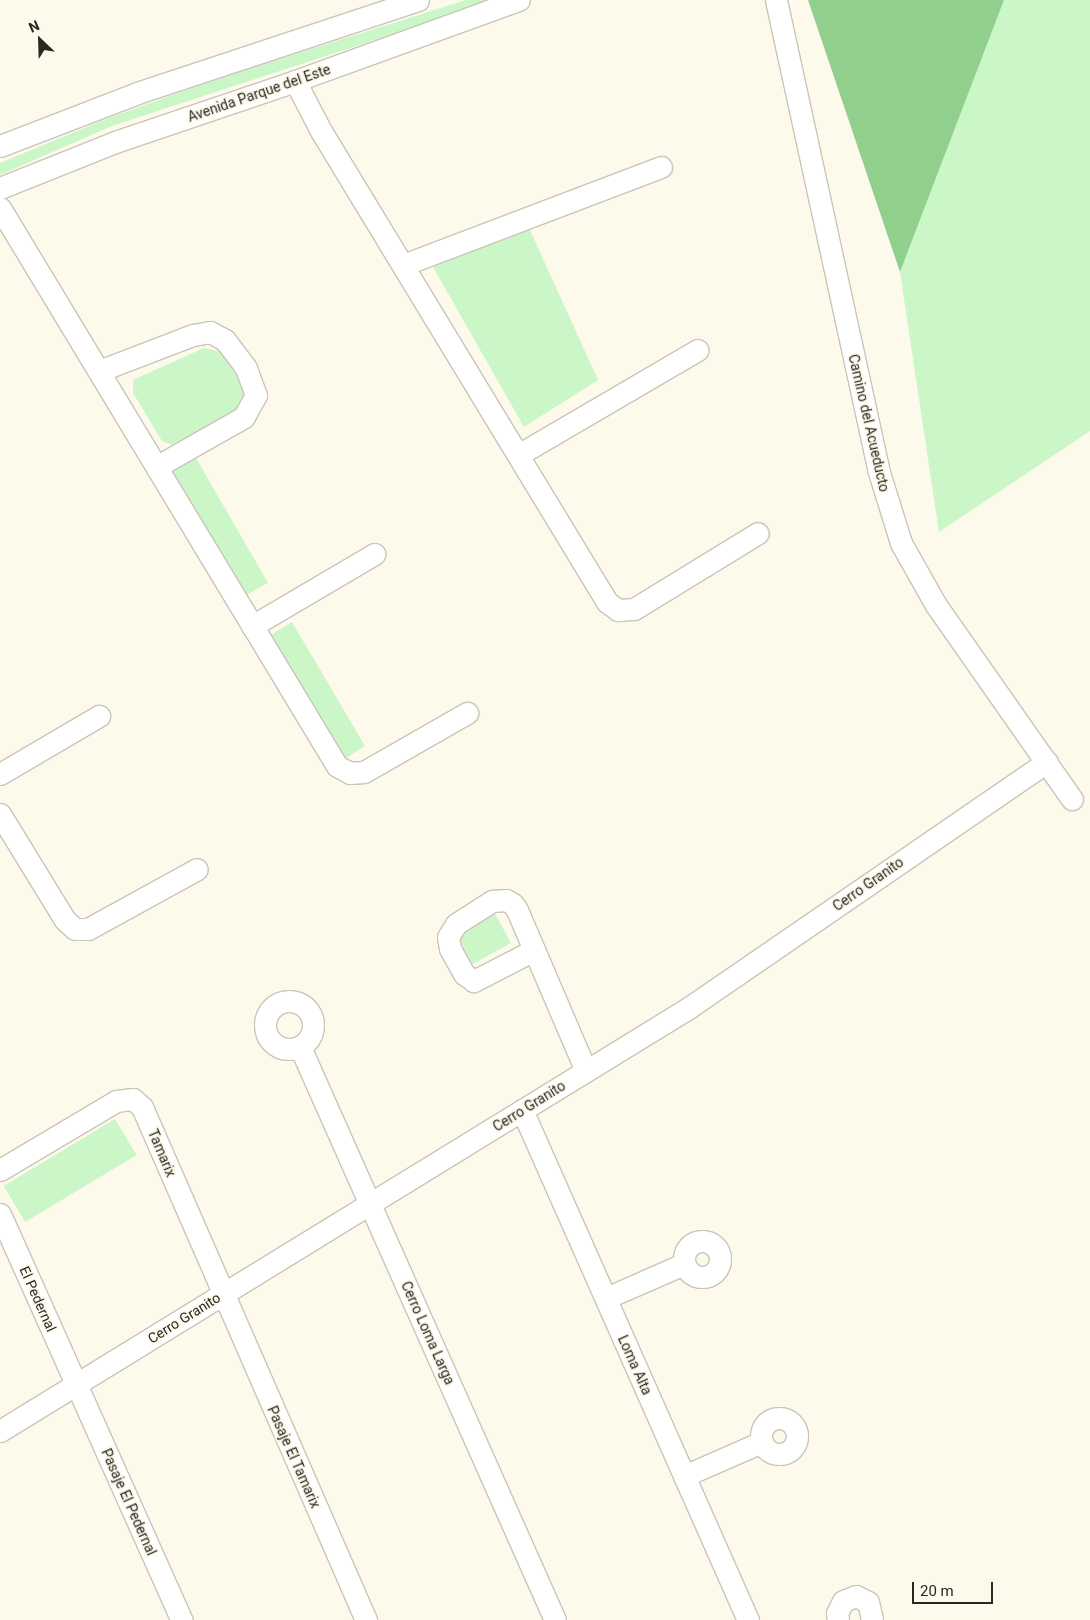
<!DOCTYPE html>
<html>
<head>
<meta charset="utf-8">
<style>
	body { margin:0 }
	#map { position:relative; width:1090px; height:1620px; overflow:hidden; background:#fdf9eb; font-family:Roboto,sans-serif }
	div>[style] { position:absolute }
	.green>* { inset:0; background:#cbf6c8; transform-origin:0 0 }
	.forest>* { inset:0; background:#90d08c }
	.roads { filter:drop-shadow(1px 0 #c9c5b8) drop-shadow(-1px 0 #c9c5b8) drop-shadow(0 1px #c9c5b8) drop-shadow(0 -1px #c9c5b8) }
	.minor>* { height:21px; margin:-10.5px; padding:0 10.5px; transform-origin:10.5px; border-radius:10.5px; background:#fff }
	.minor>.ring { margin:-10.5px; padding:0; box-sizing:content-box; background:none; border:21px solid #fff; border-radius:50% }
	span { translate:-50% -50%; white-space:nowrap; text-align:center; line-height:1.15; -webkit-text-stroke:4px #fdf9eb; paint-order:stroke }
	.street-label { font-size:14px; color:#292722 }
	.north { position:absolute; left:15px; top:15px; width:50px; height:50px; -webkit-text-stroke:4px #fdf9eb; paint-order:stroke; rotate:336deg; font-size:14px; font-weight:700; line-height:20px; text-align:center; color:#292722 }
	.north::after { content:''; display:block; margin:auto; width:18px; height:22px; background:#292722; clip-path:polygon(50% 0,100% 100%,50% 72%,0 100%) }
	.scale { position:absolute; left:912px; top:1582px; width:81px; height:22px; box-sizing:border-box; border:2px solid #292722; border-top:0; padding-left:6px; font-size:15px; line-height:18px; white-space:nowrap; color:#292722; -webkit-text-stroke:4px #fdf9eb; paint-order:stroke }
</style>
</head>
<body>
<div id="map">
	<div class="green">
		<i style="clip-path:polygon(466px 0,497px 0,112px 126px,0 175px,0 163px,106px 119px,219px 78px)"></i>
		<i style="clip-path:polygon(1004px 0,1090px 0,1090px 431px,939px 532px,900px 272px)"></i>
		<i style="clip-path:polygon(529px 228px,598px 380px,524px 427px,433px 267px)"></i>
		<i style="clip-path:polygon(204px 348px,228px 353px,246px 386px,247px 404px,172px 445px,162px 441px,133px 393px,133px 380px)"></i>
		<i style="left:196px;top:458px;width:144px;height:27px;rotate:60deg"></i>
		<i style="clip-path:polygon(292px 622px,365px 746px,346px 758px,269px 636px)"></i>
		<i style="left:495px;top:914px;width:33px;height:44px;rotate:61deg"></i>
		<i style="left:115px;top:1119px;width:42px;height:130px;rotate:59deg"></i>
	</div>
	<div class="forest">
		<i style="clip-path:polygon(808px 0,1004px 0,900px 272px)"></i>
	</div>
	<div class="roads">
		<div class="minor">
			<i style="left:776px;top:0;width:480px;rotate:77.7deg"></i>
			<i style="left:878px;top:469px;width:77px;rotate:72.7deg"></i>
			<i style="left:901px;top:543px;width:71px;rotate:60.6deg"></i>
			<i style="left:936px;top:605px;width:237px;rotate:55deg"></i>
			<i style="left:295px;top:81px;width:56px;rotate:62.5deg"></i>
			<i style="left:321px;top:131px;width:551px;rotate:58.73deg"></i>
			<i style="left:607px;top:602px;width:14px;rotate:36deg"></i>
			<i style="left:618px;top:610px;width:16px;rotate:-4deg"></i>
			<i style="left:634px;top:609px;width:145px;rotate:-31.5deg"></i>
			<i style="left:0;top:146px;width:147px;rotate:-21.1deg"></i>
			<i style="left:137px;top:93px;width:296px;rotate:-18.3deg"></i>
			<i style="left:0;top:188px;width:124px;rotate:-21.8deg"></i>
			<i style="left:115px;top:142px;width:190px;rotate:-18.7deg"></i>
			<i style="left:295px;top:81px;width:238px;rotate:-19.9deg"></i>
			<i style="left:0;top:208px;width:652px;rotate:58.87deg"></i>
			<i style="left:337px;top:766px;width:15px;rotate:28deg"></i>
			<i style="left:350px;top:773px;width:14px;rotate:-4deg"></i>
			<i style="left:364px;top:772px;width:119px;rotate:-29.8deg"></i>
			<i style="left:403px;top:265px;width:276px;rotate:-20.8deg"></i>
			<i style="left:99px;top:371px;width:101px;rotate:-21deg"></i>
			<i style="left:193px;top:335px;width:17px;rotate:-10deg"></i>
			<i style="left:210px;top:332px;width:17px;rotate:28deg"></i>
			<i style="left:225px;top:340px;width:35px;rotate:53deg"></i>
			<i style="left:246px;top:368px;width:29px;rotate:70deg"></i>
			<i style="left:256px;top:395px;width:25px;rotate:119deg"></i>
			<i style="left:244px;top:417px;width:101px;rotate:150.4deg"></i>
			<i style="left:518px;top:455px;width:208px;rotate:-30.3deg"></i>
			<i style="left:252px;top:626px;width:142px;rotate:-30.5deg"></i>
			<i style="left:0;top:774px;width:115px;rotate:-30.4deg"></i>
			<i style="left:0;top:814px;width:124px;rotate:58.5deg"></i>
			<i style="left:65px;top:920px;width:13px;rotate:42deg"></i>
			<i style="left:75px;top:929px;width:13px"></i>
			<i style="left:88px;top:929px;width:124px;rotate:-28.8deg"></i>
			<i style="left:534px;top:950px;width:68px;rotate:152.7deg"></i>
			<i style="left:474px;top:981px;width:12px;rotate:-145deg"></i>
			<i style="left:464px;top:974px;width:29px;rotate:-119deg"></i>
			<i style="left:450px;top:949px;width:12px;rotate:-99deg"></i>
			<i style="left:448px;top:937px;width:15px;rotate:-58deg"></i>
			<i style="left:456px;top:924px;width:43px;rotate:-32.6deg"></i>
			<i style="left:492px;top:901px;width:14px;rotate:-4deg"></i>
			<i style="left:506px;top:900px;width:8px;rotate:30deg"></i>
			<i style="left:513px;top:904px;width:7px;rotate:56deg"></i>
			<i style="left:517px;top:910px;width:175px;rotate:66.8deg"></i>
			<i class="ring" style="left:265px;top:1001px;width:27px;height:27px"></i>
			<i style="left:300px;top:1047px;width:627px;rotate:66.01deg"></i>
			<i style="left:522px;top:1110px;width:558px;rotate:66.1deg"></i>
			<i style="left:0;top:1170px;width:135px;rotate:-30.7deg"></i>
			<i style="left:116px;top:1101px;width:17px;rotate:-7deg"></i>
			<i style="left:133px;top:1099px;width:12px;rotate:42deg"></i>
			<i style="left:142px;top:1107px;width:560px;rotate:66.41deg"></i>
			<i style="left:0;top:1214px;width:445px;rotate:65.9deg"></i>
			<i class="ring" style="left:684px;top:1241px;width:15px;height:15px"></i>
			<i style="left:606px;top:1298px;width:85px;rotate:-23.6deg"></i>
			<i class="ring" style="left:761px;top:1418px;width:15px;height:15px"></i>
			<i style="left:0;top:1431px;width:810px;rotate:-31.57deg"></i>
			<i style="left:690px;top:1007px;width:433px;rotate:-34.5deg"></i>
			<i style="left:684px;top:1476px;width:85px;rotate:-23.6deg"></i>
			<i style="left:838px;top:1620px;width:7px;rotate:-98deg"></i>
			<i style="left:837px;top:1613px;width:13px;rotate:-63deg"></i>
			<i style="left:843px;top:1601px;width:14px;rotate:-21deg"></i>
			<i style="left:856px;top:1596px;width:13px;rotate:27deg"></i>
			<i style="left:868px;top:1602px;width:18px;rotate:77deg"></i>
		</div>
	</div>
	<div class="street-label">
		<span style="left:259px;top:93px;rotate:-19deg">Avenida Parque del Este</span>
		<span style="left:869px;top:423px;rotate:77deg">Camino del Acueducto</span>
		<span style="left:868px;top:884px;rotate:-35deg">Cerro Granito</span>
		<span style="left:529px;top:1106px;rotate:-32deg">Cerro Granito</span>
		<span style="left:162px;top:1153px;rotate:67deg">Tamarix</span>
		<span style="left:38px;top:1299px;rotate:66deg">El Pedernal</span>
		<span style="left:184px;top:1318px;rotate:-32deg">Cerro Granito</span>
		<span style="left:428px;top:1333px;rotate:66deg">Cerro Loma Larga</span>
		<span style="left:635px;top:1365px;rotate:66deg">Loma Alta</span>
		<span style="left:294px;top:1457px;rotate:66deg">Pasaje El Tamarix</span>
		<span style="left:129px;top:1502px;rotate:66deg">Pasaje El Pedernal</span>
	</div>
	<div class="north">N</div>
	<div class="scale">20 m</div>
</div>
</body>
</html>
